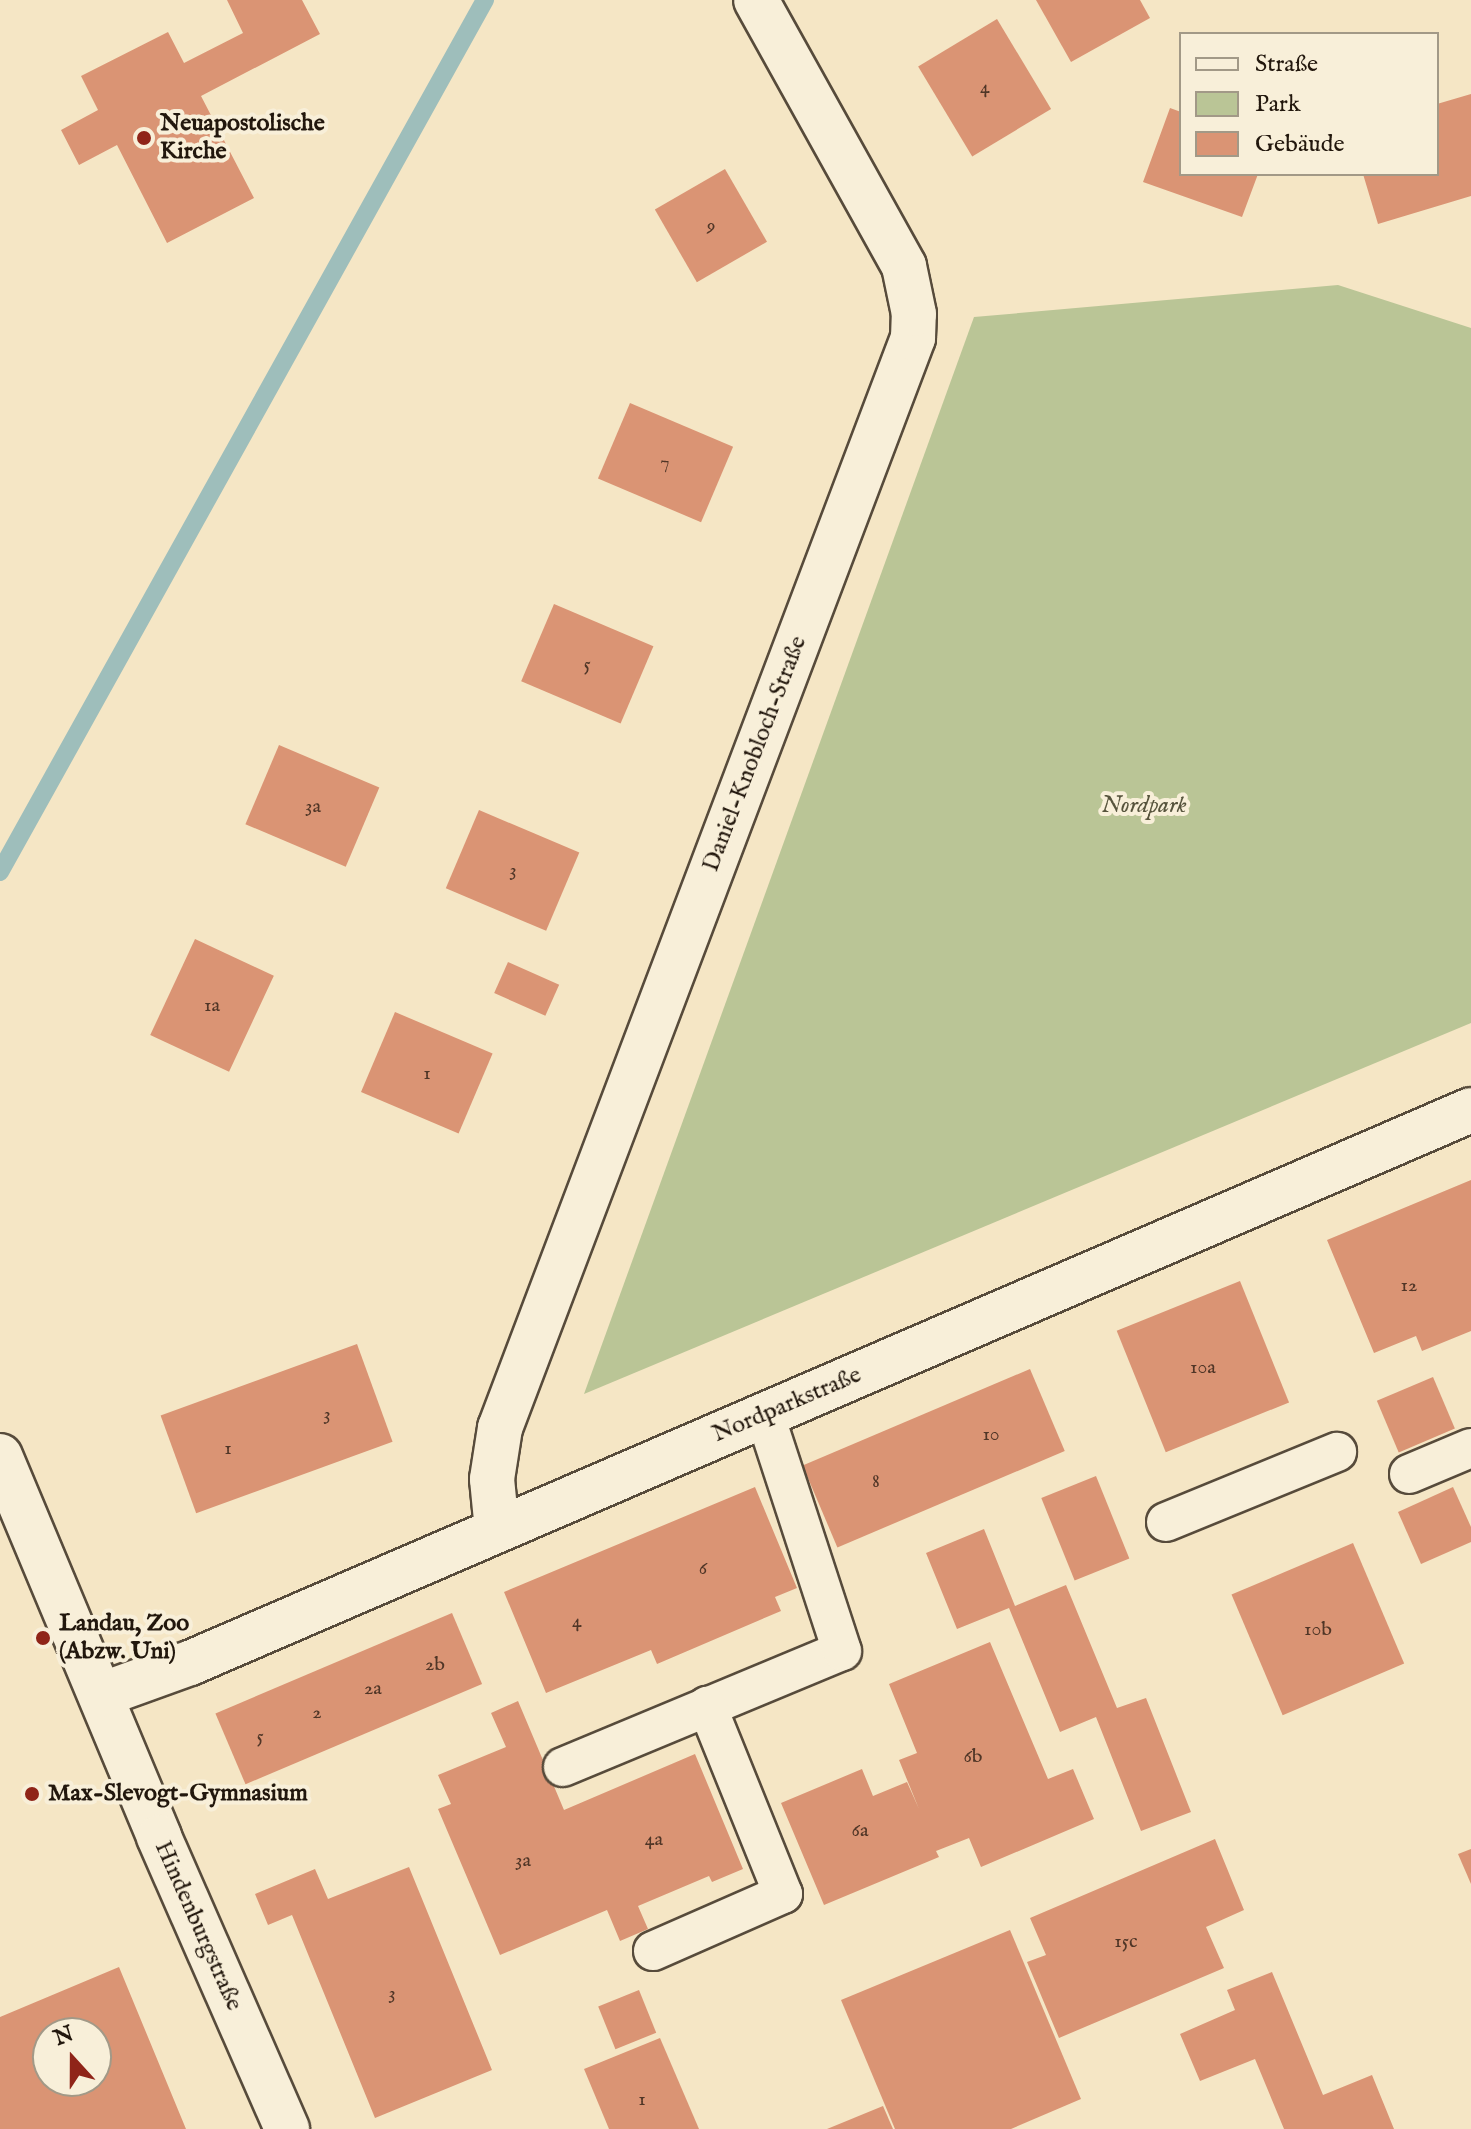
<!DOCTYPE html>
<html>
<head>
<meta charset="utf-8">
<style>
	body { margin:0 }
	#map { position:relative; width:1471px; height:2129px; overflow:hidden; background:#f5e6c5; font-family:"IM FELL English",serif }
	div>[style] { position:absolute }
	.green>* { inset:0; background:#bac596 }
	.stream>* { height:18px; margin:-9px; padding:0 9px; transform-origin:9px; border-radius:9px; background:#9ebebb }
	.building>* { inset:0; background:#da9474; transform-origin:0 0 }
	.roads { filter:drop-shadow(2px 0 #574b3b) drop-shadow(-2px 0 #574b3b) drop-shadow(0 2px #574b3b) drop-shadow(0 -2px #574b3b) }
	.lane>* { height:38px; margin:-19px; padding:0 19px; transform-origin:19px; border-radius:19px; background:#f8efd9 }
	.street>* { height:44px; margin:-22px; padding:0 22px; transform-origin:22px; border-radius:22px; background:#f8efd9 }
	.dots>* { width:22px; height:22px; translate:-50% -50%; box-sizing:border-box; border:4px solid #f8efd9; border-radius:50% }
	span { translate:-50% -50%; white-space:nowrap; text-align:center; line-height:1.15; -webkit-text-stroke:8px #f8efd9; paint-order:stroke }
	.number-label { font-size:20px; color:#503627 }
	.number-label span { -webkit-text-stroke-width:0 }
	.poi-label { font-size:24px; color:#22170d; font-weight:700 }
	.left { translate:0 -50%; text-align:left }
	.street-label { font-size:24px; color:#22170d }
	.park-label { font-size:24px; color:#57543d; font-style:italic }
	.legend { position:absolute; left:1179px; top:32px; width:260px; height:144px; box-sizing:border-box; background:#f8efd9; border:2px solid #a29987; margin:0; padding:10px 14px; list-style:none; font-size:24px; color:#22170d }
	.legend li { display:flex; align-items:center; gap:16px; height:40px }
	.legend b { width:40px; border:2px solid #a29987 }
	.north { position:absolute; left:32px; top:2017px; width:80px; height:80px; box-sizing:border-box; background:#f8efd9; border:2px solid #a29987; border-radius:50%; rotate:339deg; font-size:22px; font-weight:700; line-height:32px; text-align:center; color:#22170d }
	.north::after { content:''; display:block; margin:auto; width:28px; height:36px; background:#8f2418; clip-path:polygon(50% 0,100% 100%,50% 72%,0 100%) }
</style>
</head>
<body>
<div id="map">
	<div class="green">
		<i style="clip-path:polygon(1338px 285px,1471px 328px,1471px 1023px,584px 1394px,974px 317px)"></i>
	</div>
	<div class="stream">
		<i style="left:0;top:872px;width:998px;rotate:-60.92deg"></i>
	</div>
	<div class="building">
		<i style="clip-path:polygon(227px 0,302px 0,320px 34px,201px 96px,254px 198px,167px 243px,117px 145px,79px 165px,61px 130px,98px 110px,81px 76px,168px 32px,184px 63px,243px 33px)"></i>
		<i style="clip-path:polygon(1036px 0,1140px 0,1150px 18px,1071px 62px)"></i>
		<i style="left:997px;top:19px;width:105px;height:92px;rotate:59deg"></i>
		<i style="clip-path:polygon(1471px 94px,1471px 196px,1378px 224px,1363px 174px,1437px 174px,1437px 104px)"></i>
		<i style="clip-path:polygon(1170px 108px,1181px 112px,1181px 174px,1258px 174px,1242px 217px,1143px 182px)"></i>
		<i style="left:725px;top:169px;width:84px;height:81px;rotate:60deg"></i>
		<i style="left:630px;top:403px;width:112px;height:82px;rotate:23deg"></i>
		<i style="left:554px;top:604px;width:108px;height:84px;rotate:23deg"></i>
		<i style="left:279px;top:745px;width:109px;height:86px;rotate:23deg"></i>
		<i style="left:479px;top:810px;width:109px;height:85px;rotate:23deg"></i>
		<i style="left:195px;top:939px;width:87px;height:106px;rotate:25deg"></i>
		<i style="left:508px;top:962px;width:56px;height:34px;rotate:24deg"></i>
		<i style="left:395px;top:1012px;width:106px;height:87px;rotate:23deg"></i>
		<i style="clip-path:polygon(1471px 1180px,1471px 1331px,1422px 1351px,1416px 1336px,1374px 1353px,1327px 1240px)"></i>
		<i style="left:1240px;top:1281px;width:131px;height:133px;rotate:68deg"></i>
		<i style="left:357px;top:1344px;width:104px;height:209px;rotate:70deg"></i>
		<i style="left:1030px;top:1369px;width:89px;height:247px;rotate:67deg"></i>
		<i style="left:1433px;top:1377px;width:56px;height:61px;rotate:67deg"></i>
		<i style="left:1096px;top:1476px;width:89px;height:59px;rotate:68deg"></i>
		<i style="clip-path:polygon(755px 1487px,797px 1588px,775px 1597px,781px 1611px,657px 1664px,651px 1650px,546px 1693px,504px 1592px)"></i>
		<i style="clip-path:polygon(1453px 1487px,1471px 1527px,1471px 1542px,1421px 1564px,1398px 1512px)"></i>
		<i style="clip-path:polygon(984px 1529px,1015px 1606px,1066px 1585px,1117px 1708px,1146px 1698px,1191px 1812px,1141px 1831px,1096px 1717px,1060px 1732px,1009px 1608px,957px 1629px,926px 1553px)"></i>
		<i style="left:1353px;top:1543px;width:131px;height:132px;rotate:67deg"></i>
		<i style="left:452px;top:1613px;width:77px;height:257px;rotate:67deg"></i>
		<i style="clip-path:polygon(990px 1642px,1048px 1779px,1073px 1769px,1094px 1819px,981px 1867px,969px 1838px,936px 1851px,939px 1857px,824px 1905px,781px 1803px,862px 1769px,873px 1796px,907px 1782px,919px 1809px,899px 1760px,917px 1753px,889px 1684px)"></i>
		<i style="clip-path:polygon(518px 1701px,564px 1810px,695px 1754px,743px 1869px,712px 1882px,709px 1876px,638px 1906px,648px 1929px,620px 1941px,607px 1910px,500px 1955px,438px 1809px,451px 1804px,438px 1775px,506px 1747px,491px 1713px)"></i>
		<i style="clip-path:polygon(1215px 1839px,1244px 1910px,1206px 1927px,1224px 1968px,1059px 2038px,1027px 1962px,1046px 1955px,1030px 1918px)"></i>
		<i style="clip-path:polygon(1471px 1849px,1471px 1884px,1458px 1854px)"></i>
		<i style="clip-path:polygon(409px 1867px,492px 2070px,375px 2118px,292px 1915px,268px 1925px,255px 1894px,315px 1869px,328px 1899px)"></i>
		<i style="clip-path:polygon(1010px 1930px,1081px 2099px,1011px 2129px,895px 2129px,841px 2000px)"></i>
		<i style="clip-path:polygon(evenodd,119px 1967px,186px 2129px,0 2129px,0 2017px,119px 1967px,48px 2033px,96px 2033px,96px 2081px,48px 2081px,48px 2033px)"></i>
		<i style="clip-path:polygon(1272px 1972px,1323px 2095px,1372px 2075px,1394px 2129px,1284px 2129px,1255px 2059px,1200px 2081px,1180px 2034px,1235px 2010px,1227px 1990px)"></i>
		<i style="left:639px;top:1990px;width:46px;height:44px;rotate:68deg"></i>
		<i style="clip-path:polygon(660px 2038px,699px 2129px,609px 2129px,584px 2069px)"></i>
		<i style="clip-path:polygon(883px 2106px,893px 2129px,827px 2129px)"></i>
	</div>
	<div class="roads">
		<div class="lane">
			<i style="left:1409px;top:1474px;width:67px;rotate:-22.8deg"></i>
			<i style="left:1166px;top:1522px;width:185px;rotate:-22.3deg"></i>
			<i style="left:563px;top:1767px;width:302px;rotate:-22.6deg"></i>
			<i style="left:842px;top:1651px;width:248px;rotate:-108.1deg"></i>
			<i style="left:653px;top:1951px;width:142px;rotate:-23.7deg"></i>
			<i style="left:783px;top:1894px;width:203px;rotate:-112deg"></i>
		</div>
		<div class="street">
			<i style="left:0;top:1456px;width:413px;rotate:67.3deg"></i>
			<i style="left:159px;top:1837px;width:319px;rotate:66.3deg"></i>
			<i style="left:497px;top:1530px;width:51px;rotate:-95.6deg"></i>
			<i style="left:492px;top:1479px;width:52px;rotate:-81.1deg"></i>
			<i style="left:500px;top:1428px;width:1166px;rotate:-69.25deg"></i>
			<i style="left:913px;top:338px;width:24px;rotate:-88deg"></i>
			<i style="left:914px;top:314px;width:49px;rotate:-101.8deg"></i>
			<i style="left:904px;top:266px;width:304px;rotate:-119.1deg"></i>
			<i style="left:101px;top:1695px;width:95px;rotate:-19.8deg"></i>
			<i style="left:190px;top:1663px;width:1395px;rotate:-23.35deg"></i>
		</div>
	</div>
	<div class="dots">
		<i style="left:144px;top:138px;background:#8f2418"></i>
		<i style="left:43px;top:1638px;background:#8f2418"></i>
		<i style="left:32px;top:1794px;background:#8f2418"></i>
	</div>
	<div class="number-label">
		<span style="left:985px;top:87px">4</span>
		<span style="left:711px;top:225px">9</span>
		<span style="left:665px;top:462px">7</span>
		<span style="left:587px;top:664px">5</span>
		<span style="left:313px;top:806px">3a</span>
		<span style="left:513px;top:870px">3</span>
		<span style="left:212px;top:1005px">1a</span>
		<span style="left:427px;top:1073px">1</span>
		<span style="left:1409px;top:1285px">12</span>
		<span style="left:1203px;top:1367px">10a</span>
		<span style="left:327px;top:1414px">3</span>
		<span style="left:991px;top:1434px">10</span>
		<span style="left:228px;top:1448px">1</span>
		<span style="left:876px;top:1481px">8</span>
		<span style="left:703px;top:1568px">6</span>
		<span style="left:577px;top:1621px">4</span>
		<span style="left:1318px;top:1629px">10b</span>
		<span style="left:435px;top:1664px">2b</span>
		<span style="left:373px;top:1688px">2a</span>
		<span style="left:317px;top:1712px">2</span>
		<span style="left:260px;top:1736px">5</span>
		<span style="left:973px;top:1756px">6b</span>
		<span style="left:860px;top:1830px">6a</span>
		<span style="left:654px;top:1839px">4a</span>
		<span style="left:523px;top:1860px">3a</span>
		<span style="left:1126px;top:1941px">15c</span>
		<span style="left:392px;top:1993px">3</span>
		<span style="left:642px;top:2099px">1</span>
	</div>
	<div class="poi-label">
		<span class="left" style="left:160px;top:138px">Neuapostolische<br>Kirche</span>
		<span class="left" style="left:59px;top:1638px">Landau, Zoo<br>(Abzw. Uni)</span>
		<span class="left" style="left:48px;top:1794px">Max-Slevogt-Gymnasium</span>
	</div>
	<div class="street-label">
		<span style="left:755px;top:754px;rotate:-69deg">Daniel-Knobloch-Straße</span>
		<span style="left:787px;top:1405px;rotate:-23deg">Nordparkstraße</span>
		<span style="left:198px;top:1926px;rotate:66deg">Hindenburgstraße</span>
	</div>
	<div class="park-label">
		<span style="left:1144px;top:806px">Nordpark</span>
	</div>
	<ul class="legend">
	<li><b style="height:10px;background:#f8efd9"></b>Straße</li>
	<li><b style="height:22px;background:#bac596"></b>Park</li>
	<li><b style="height:22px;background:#da9474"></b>Gebäude</li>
	</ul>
	<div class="north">N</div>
</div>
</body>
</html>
